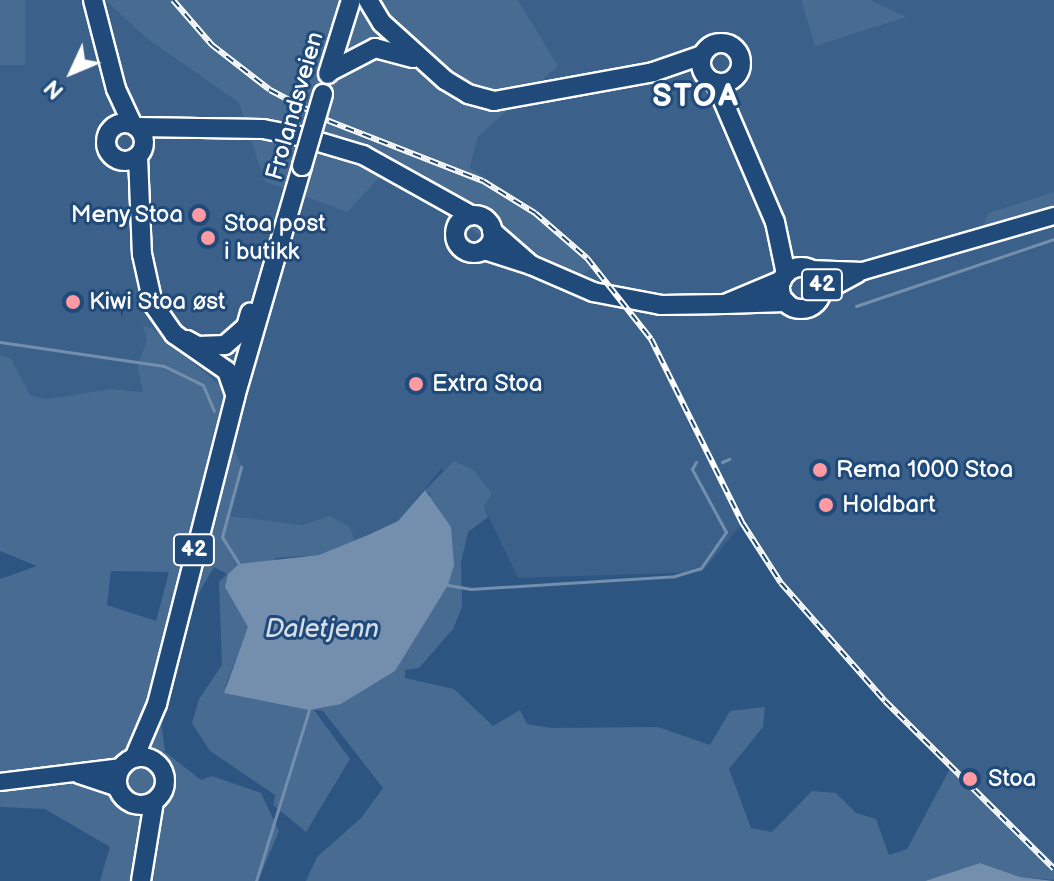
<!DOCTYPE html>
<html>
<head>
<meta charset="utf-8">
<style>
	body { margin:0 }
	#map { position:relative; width:1054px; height:881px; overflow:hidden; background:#2c5582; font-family:"Balsamiq Sans",sans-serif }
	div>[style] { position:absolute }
	.built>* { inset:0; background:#3b618b }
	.green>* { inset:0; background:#486b92; transform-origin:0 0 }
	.water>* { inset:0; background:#748fad }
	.stream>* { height:3px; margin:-1.5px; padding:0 1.5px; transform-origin:1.5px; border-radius:1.5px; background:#748fad }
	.roads { filter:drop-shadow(2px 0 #fff) drop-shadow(-2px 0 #fff) drop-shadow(0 2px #fff) drop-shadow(0 -2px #fff) }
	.secondary>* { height:16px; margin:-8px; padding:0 8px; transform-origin:8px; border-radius:8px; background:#1f4a7a }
	.primary>* { height:18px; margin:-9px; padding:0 9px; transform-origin:9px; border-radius:9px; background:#1f4a7a }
	.primary>.ring { margin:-9px; padding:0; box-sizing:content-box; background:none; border:18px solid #1f4a7a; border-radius:50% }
	.rail>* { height:6px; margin-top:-3px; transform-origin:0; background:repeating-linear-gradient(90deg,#1f4a7a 0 9px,#fff 0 18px); box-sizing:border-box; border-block:2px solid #fff }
	.bridges { filter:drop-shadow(2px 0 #fff) drop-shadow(-2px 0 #fff) drop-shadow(0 2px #fff) drop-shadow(0 -2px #fff) }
	.primary-bridge>* { height:18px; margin:-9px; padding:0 9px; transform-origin:9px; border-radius:9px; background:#1f4a7a }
	.dots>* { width:22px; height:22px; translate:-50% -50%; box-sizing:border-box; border:4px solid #1f4a7a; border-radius:50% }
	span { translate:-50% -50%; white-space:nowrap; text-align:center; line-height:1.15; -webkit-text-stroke:6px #1f4a7a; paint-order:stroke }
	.shield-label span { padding:2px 6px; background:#1f4a7a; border:2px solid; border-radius:6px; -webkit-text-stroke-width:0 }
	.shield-label { font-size:22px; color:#fff; font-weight:700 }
	.street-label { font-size:24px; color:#fff }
	.poi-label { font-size:24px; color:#fff }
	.right { translate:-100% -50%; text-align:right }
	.left { translate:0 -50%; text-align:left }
	.water-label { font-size:26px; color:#d5dde6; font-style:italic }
	.district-label { font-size:32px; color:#fff; font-weight:700; letter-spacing:2px }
	.north { position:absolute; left:32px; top:32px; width:80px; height:80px; -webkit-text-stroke:6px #1f4a7a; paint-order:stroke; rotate:226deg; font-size:22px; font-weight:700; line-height:32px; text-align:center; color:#fff }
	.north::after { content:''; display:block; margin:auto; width:28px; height:36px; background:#fff; clip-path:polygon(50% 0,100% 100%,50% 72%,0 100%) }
</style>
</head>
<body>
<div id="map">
	<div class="built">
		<i style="clip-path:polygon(25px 0,105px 0,146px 38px,239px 103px,264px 181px,387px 169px,533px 209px,470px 169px,478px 137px,558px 66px,518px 0,801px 0,815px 45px,870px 0,1054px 0,1054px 192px,1039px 199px,1054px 213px,1054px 862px,966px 783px,838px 648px,771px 570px,744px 521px,702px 572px,518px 578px,484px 507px,489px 500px,441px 469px,398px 521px,355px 541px,350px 527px,330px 517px,303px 525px,227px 516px,241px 464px,227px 433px,222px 387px,152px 328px,144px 327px,147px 341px,137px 365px,144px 392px,111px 389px,46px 399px,30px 395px,11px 358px,0 355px,0 65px,24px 65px)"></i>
	</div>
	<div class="green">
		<i style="left:0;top:0;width:25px;height:65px"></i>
		<i style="clip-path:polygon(105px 0,518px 0,558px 66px,478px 137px,470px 168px,533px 209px,593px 267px,570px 284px,526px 268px,387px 169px,347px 212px,264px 181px,239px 103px,146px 38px)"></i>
		<i style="clip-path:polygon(801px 0,870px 0,906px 17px,815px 46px)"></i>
		<i style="clip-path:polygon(1054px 192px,1054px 213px,979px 235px,989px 213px)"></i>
		<i style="clip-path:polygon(evenodd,143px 326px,152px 328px,222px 387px,227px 433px,241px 464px,228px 516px,303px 525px,330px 516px,350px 527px,355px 541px,319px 555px,276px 558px,225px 687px,341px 704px,395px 671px,417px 632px,430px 494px,425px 490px,454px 461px,474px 470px,492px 494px,484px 507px,488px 517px,468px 532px,461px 562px,462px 607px,453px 629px,419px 668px,405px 670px,405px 678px,454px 689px,493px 726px,520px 710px,527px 724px,551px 728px,658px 727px,710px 745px,730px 711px,765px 707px,763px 727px,729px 769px,751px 828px,772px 832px,812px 791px,836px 793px,856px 813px,876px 819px,889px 855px,907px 849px,951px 767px,1054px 862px,1054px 880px,1020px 877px,980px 863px,925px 881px,306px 881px,317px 857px,361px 818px,383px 788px,323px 711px,314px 710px,350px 759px,306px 832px,273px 805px,275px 795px,210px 751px,192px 723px,199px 699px,222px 665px,219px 582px,227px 574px,214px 567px,185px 617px,161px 720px,165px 752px,201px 780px,212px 776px,261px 793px,279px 831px,258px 881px,100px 881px,110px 847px,45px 809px,0 807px,0 579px,37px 566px,0 551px,0 355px,11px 358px,30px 395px,46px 399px,111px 389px,143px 392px,137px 365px,147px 341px,143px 326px,111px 571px,169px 572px,156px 621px,107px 605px,111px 571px)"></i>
	</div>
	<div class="water">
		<i style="clip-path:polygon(425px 490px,451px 527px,454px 565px,448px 585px,395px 671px,341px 704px,309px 710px,224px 693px,248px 627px,225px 587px,228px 574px,239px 564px,319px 555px,368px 535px,398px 521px)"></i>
		<i style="clip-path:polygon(980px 863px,1020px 877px,1054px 881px,925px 881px)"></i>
	</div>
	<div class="stream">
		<i style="left:856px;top:306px;width:209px;rotate:-18.7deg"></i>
		<i style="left:0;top:342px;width:166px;rotate:8.3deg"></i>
		<i style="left:164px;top:366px;width:43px;rotate:26deg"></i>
		<i style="left:203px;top:385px;width:28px;rotate:67deg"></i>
		<i style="left:722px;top:462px;width:8px;rotate:-23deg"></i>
		<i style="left:239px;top:564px;width:32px;rotate:-122deg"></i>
		<i style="left:222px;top:537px;width:73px;rotate:-74.8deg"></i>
		<i style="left:448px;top:585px;width:22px;rotate:10deg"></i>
		<i style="left:470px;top:589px;width:205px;rotate:-3.6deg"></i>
		<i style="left:675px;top:576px;width:27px;rotate:-17deg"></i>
		<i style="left:701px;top:568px;width:44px;rotate:-55.2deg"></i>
		<i style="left:726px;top:532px;width:72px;rotate:-118.4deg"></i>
		<i style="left:692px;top:469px;width:8px;rotate:-60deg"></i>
		<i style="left:256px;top:881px;width:179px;rotate:-72.8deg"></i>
	</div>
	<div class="roads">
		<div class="secondary">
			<i style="left:810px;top:269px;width:53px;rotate:2.2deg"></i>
			<i style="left:863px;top:271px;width:199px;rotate:-16.1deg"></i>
			<i style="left:821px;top:294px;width:42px;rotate:-28.4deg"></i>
			<i style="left:79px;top:775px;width:41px;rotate:18.4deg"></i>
			<i style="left:0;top:782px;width:123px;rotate:-7deg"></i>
		</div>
		<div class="primary">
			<i style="left:93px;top:0;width:92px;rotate:75.5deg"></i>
			<i style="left:116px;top:89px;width:38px;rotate:65deg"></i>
			<i style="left:368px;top:0;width:27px;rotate:59deg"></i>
			<i style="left:382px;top:23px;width:85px;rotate:42.1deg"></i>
			<i style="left:445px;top:80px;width:27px;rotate:31deg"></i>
			<i style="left:468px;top:94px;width:27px;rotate:15deg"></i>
			<i style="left:494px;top:101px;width:162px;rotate:-10.3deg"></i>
			<i style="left:653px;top:72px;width:52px;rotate:-19.1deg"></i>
			<i class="ring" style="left:701px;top:43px;width:22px;height:22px"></i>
			<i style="left:329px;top:72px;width:52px;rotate:-27.6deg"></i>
			<i style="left:375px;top:48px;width:39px;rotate:15deg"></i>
			<i style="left:328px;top:74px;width:77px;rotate:-72.7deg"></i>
			<i style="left:715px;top:82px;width:152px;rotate:66.8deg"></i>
			<i style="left:775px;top:222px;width:53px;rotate:78.1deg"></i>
			<i class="ring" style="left:106px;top:123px;width:20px;height:20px"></i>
			<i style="left:137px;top:127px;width:126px;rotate:0.9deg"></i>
			<i style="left:263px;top:129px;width:37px;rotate:11deg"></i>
			<i style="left:299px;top:136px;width:67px;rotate:16.5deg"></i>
			<i style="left:363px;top:155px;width:124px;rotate:29.1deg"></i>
			<i style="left:138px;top:156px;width:98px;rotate:87.7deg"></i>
			<i style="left:142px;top:254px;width:51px;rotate:77.6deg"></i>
			<i style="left:153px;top:304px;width:37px;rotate:55deg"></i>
			<i style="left:174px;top:334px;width:65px;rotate:34.9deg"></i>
			<i style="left:227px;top:371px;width:24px;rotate:71deg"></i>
			<i class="ring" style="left:455px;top:215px;width:20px;height:20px"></i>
			<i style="left:484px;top:250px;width:49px;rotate:17.7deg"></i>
			<i style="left:531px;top:265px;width:52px;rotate:-138.9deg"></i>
			<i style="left:531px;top:265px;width:68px;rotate:23.5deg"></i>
			<i style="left:593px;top:292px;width:69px;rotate:10.8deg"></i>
			<i style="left:661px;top:305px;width:64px;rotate:-0.9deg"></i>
			<i class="ring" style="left:780px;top:267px;width:24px;height:24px"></i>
			<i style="left:782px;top:280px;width:62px;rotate:157.2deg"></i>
			<i style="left:725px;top:304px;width:61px;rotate:-1.9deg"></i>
			<i style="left:187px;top:340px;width:13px;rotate:29deg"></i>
			<i style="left:198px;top:346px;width:27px;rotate:-2deg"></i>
			<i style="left:225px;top:345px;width:28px;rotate:-41deg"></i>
			<i style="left:246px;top:327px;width:15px;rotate:-74deg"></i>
			<i class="ring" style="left:117px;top:757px;width:30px;height:30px"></i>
			<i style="left:134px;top:758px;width:59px;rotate:-66.9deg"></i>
			<i style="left:157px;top:704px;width:317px;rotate:-75.7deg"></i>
			<i style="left:235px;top:397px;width:241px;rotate:-73.8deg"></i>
			<i style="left:141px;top:881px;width:80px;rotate:-80.7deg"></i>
		</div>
	</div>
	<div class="rail">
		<i style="left:173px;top:0;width:60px;rotate:49.1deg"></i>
		<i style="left:212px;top:45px;width:73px;rotate:37.8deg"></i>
		<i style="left:270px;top:90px;width:67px;rotate:27.7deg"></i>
		<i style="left:329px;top:121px;width:165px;rotate:21.3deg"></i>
		<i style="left:483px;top:181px;width:61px;rotate:31.6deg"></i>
		<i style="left:535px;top:213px;width:69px;rotate:40.9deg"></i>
		<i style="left:587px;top:258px;width:103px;rotate:51.7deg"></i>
		<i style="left:651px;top:339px;width:207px;rotate:63.6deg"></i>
		<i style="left:743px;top:524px;width:70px;rotate:57.2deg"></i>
		<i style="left:781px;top:583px;width:157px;rotate:48.6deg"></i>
		<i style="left:885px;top:701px;width:238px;rotate:44.8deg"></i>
	</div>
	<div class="bridges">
		<div class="primary-bridge">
			<i style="left:302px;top:166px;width:75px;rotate:-73.7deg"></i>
		</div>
	</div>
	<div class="dots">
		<i style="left:199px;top:215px;background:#ff9aa2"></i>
		<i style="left:208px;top:238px;background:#ff9aa2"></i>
		<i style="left:73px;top:302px;background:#ff9aa2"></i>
		<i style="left:416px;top:384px;background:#ff9aa2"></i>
		<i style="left:820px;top:470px;background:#ff9aa2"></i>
		<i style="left:826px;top:505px;background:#ff9aa2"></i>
		<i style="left:970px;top:779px;background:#ff9aa2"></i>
	</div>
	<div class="shield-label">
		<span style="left:822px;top:285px">42</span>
		<span style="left:194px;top:550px">42</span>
	</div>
	<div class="street-label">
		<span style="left:295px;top:106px;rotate:-74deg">Frolandsveien</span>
	</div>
	<div class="poi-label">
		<span class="right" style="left:183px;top:215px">Meny Stoa</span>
		<span class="left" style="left:224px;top:238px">Stoa post<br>i butikk</span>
		<span class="left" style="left:89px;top:302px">Kiwi Stoa øst</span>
		<span class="left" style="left:432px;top:384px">Extra Stoa</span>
		<span class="left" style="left:836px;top:470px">Rema 1000 Stoa</span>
		<span class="left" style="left:842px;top:505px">Holdbart</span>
		<span class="left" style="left:988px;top:779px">Stoa</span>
	</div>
	<div class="water-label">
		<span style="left:322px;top:630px">Daletjenn</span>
	</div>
	<div class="district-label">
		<span style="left:696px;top:97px">STOA</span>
	</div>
	<div class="north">N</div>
</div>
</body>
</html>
